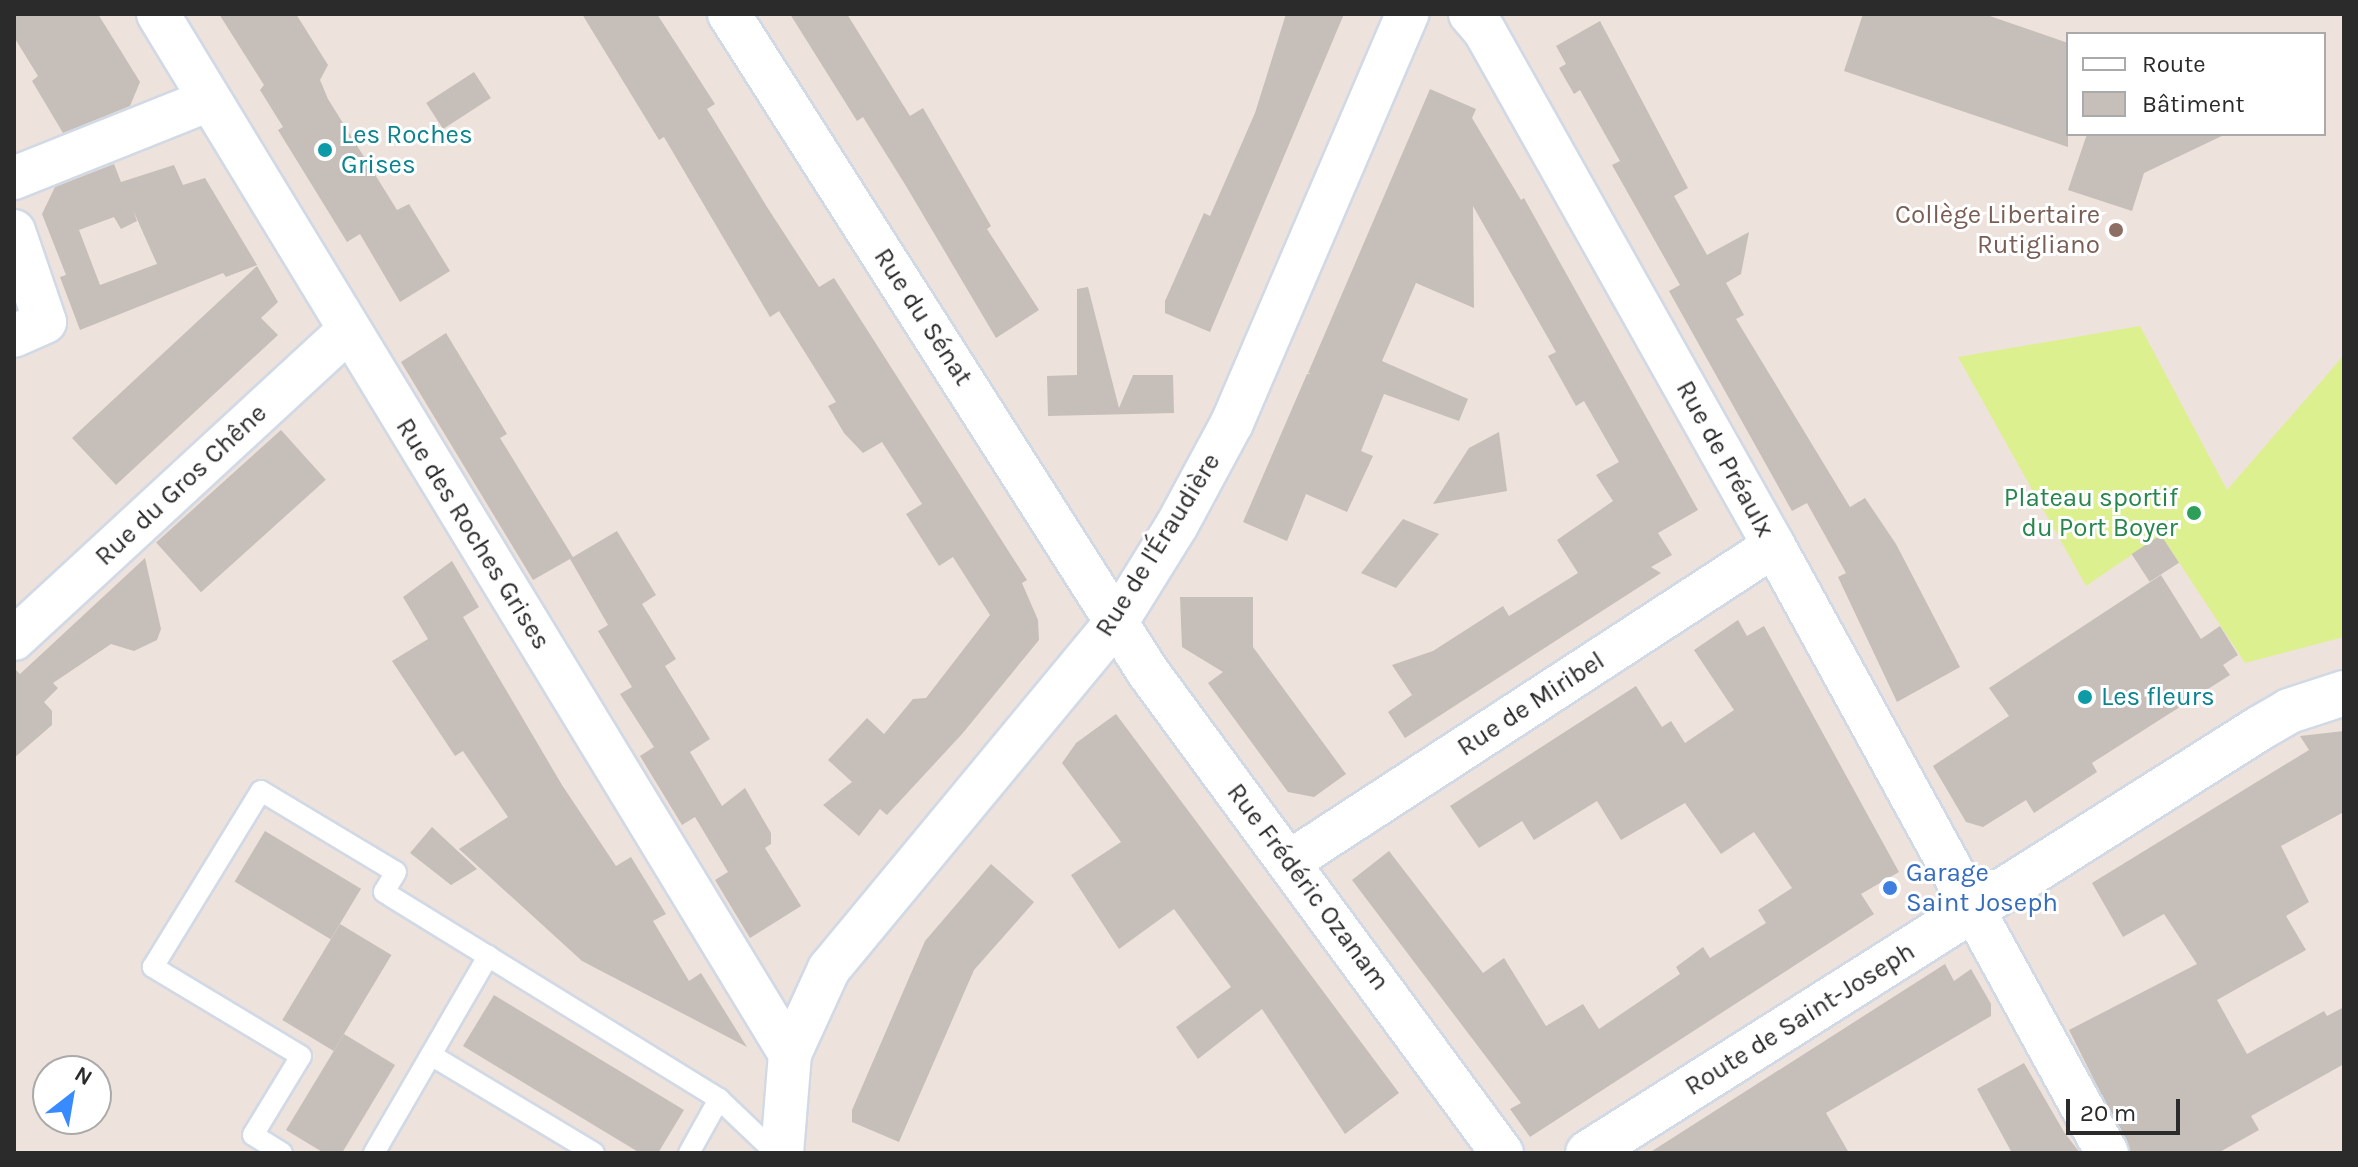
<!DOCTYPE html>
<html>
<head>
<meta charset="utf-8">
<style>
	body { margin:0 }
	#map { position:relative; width:2358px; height:1167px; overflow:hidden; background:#eee2dc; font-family:Karla,sans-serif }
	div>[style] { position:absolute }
	.pitch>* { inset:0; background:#ddf090 }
	.building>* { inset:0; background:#c6beb8; transform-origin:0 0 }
	.roads { filter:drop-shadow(2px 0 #d1d9e5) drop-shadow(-2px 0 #d1d9e5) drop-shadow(0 2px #d1d9e5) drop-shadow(0 -2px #d1d9e5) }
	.lane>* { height:20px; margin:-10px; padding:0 10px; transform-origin:10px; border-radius:10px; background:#fff }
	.street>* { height:42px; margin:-21px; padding:0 21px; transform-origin:21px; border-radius:21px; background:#fff }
	.secondary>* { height:44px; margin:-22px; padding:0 22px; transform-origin:22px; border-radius:22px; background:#fff }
	.dots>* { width:22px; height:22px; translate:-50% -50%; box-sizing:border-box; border:4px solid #fff; border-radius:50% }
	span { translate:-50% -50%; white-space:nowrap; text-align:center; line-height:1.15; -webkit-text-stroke:6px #fff; paint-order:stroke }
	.culture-label { font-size:26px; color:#0d838f }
	.left { translate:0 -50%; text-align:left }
	.education-label { font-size:26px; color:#785e54 }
	.right { translate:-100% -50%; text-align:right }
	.street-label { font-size:26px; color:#2b2b2b }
	.leisure-label { font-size:26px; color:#27864d }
	.shop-label { font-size:26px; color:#366cbe }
	.frame { position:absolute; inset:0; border:16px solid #2b2b2b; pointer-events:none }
	.legend { position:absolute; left:2066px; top:32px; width:260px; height:104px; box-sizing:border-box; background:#fff; border:2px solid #aaa; margin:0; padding:10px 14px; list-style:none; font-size:24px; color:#2b2b2b }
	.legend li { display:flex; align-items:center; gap:16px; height:40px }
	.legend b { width:40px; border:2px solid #aaa }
	.north { position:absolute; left:32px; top:1055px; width:80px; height:80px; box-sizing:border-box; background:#fff; border:2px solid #aaa; border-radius:50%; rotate:31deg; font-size:22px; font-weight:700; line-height:32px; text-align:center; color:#2b2b2b }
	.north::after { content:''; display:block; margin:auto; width:28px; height:36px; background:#388bff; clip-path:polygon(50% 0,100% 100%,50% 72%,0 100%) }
	.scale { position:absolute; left:2066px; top:1099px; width:114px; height:36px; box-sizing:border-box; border:4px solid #2b2b2b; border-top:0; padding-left:10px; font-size:24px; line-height:28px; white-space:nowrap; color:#2b2b2b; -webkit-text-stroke:6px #fff; paint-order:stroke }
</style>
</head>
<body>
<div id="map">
	<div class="pitch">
		<i style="clip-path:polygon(2140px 326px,2227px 490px,2344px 355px,2344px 637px,2245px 663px,2161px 535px,2086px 586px,1958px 357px)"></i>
	</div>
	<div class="building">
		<i style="clip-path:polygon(14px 14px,98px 14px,140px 82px,130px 106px,63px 133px,32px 81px,38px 76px,14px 37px)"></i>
		<i style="clip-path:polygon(219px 14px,296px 14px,328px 65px,320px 80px,328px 99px,397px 210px,409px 204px,450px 271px,400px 302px,360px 234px,347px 242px,278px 130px,283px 127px,260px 90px,264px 85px)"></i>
		<i style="clip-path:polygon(582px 14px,657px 14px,715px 104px,707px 109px,767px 207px,819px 287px,834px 278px,1027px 580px,1022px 583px,1038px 620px,1039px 640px,962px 734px,887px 815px,880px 809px,859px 836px,823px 805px,852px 782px,828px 760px,867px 718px,884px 734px,913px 699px,926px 698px,990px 615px,953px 557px,939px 566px,906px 514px,922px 504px,882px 442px,863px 453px,844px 433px,828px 406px,836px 402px,779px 311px,770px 317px,664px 137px,659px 140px)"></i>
		<i style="clip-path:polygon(790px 14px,847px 14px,910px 116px,923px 108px,991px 226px,987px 229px,1039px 310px,996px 338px,906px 186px,863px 117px,857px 121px)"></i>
		<i style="clip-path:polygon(1286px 14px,1344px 14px,1210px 332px,1165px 313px,1165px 301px,1204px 213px,1210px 216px,1255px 113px)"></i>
		<i style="clip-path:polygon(1863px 14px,1984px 14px,2068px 43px,2068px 147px,1844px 71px)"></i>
		<i style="clip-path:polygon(1600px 21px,1688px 188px,1674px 196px,1707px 255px,1749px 232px,1741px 274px,1726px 283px,1744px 315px,1736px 319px,1850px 507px,1865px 498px,1896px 544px,1960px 667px,1897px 702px,1838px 577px,1846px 573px,1807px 503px,1792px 511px,1669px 291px,1680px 285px,1612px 165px,1620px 161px,1580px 90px,1574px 94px,1559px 68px,1566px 64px,1556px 46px)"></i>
		<i style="left:474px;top:72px;width:31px;height:57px;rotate:57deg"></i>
		<i style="clip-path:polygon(1430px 89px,1476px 109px,1472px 118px,1521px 200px,1524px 198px,1698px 510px,1658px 533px,1672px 555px,1651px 567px,1661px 573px,1405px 738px,1388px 712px,1412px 695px,1392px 665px,1433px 651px,1503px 606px,1509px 616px,1578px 573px,1557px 540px,1613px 501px,1596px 475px,1619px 462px,1584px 401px,1576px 406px,1548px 356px,1556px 352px,1473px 206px,1474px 308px,1416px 283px,1382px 361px,1468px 399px,1459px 421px,1384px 394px,1361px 451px,1373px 456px,1347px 512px,1306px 494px,1287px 541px,1243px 522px,1307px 374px,1311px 374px,1308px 373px)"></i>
		<i style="clip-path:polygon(2087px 134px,2226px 134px,2144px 173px,2132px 211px,2068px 190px)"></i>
		<i style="clip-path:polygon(evenodd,114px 164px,121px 182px,174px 165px,183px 185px,205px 178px,257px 265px,226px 277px,223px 273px,80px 330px,60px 277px,66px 275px,42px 214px,55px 187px,114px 164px,133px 210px,157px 264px,100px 285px,79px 230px,114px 217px,121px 229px,137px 221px,133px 210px)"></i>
		<i style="clip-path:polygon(257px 266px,278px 302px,261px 318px,278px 335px,116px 485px,72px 438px)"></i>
		<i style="clip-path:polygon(1088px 287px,1119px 408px,1133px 375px,1173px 375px,1174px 413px,1048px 416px,1047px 376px,1077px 375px,1077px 289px)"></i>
		<i style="clip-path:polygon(446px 333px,507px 434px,500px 438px,573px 557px,617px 531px,656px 595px,642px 604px,676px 659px,665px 666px,710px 739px,690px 752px,722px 806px,745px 788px,771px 833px,771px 844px,765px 848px,801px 906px,750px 938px,715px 880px,728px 872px,695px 817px,682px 825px,640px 756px,654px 747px,620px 694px,632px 687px,598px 631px,608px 625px,570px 559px,533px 580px,401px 362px)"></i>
		<i style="left:281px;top:430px;width:67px;height:168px;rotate:48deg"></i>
		<i style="clip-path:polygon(1499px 432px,1507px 491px,1433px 504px,1469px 448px)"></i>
		<i style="clip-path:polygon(1403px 519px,1439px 534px,1396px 588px,1361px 573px)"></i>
		<i style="left:2161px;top:535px;width:33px;height:35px;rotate:57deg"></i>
		<i style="clip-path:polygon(145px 558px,161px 629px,157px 640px,134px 651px,111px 644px,53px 683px,58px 688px,44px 702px,52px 711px,52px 725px,14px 758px,14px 668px,20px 674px)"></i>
		<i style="clip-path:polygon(452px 561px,479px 607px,463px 617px,562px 785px,616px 866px,631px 857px,666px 914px,653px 921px,689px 981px,701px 973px,747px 1047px,582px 961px,459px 849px,508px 817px,463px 751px,455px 756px,392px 661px,428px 639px,403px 597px)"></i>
		<i style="clip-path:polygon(2161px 575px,2201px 639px,2220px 626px,2238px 655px,2223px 665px,2230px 675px,2092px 763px,2097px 772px,2034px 813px,2026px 800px,1983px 827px,1966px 822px,1933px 766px,2009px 716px,1989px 688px)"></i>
		<i style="clip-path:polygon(1180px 597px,1253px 597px,1253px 647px,1346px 774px,1314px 797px,1288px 792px,1208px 683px,1223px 672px,1182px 647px)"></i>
		<i style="clip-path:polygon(1738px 620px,1747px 636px,1764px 626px,1899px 872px,1861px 894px,1874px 914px,1530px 1137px,1510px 1109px,1521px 1103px,1352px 880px,1389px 851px,1483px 973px,1504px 958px,1546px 1026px,1583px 1004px,1599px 1029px,1680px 974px,1676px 967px,1703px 947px,1710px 958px,1766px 923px,1758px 910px,1792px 888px,1754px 832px,1721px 854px,1685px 803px,1621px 840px,1597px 801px,1534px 840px,1522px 821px,1479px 848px,1450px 806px,1636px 686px,1662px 727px,1671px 721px,1685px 743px,1734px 710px,1694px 650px)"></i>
		<i style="clip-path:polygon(1116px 714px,1399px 1093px,1345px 1134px,1262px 1009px,1198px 1059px,1176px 1027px,1231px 987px,1174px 909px,1119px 949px,1071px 875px,1121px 842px,1062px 763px,1076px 743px)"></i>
		<i style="clip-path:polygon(2344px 731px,2344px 812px,2281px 846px,2309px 902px,2286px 916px,2306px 950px,2217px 1000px,2247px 1054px,2324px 1011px,2327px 1016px,2344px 1007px,2344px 1064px,2251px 1116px,2259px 1130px,2218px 1153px,2131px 1153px,2069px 1030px,2197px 964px,2164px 914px,2123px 937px,2092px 883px,2309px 750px,2300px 736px)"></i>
		<i style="clip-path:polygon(432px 827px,477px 869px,451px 885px,410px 853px)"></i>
		<i style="left:265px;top:831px;width:112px;height:59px;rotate:31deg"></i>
		<i style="clip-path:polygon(991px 864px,1034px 902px,974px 970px,899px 1142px,852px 1122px,852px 1110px,925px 941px)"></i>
		<i style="left:340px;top:924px;width:60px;height:112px;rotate:31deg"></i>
		<i style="clip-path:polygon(1945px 964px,1954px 981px,1971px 969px,1991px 1004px,1991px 1016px,1826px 1113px,1849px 1153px,1649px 1153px)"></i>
		<i style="clip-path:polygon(494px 995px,684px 1110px,658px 1153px,640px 1153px,463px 1046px)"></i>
		<i style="clip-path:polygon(344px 1034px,395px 1065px,342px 1153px,324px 1153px,286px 1130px)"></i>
		<i style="clip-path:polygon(2024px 1063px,2064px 1132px,2080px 1153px,2012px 1153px,1977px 1089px)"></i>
	</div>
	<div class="roads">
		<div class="lane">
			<i style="left:431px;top:1055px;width:190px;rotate:31deg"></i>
			<i style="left:282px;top:1153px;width:34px;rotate:-148deg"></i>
			<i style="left:253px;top:1135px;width:92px;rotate:-58.7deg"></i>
			<i style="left:301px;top:1056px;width:173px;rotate:-149deg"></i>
			<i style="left:153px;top:967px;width:206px;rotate:-58.5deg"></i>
			<i style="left:261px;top:791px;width:157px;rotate:31deg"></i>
			<i style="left:396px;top:872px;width:23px;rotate:121deg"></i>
			<i style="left:384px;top:892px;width:394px;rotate:31.7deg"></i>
			<i style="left:719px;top:1099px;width:79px;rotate:43.5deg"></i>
			<i style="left:374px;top:1153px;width:228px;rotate:-59.9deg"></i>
			<i style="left:689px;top:1153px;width:62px;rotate:-60.9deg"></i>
		</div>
		<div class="street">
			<i style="left:158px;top:14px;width:1217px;rotate:58.71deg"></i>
			<i style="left:729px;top:14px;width:780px;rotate:57.51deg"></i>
			<i style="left:1148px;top:672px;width:597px;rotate:53.65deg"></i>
			<i style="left:1470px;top:14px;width:21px;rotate:49deg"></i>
			<i style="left:1484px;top:30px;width:592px;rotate:60.66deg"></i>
			<i style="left:1774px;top:546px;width:692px;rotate:61.25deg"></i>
			<i style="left:14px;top:178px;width:208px;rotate:-21.8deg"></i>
			<i style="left:14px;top:231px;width:96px;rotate:71.2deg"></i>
			<i style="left:45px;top:322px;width:34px;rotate:156deg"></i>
			<i style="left:14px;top:639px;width:454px;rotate:-42.7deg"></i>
			<i style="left:1289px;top:862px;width:579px;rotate:-33.09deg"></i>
			<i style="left:782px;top:1153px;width:99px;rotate:-85.4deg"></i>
			<i style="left:790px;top:1054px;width:94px;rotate:-65.4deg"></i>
			<i style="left:829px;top:969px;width:453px;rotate:-50.4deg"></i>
			<i style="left:1118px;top:620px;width:112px;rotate:-58.2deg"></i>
			<i style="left:1177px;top:525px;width:116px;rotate:-61.7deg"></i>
			<i style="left:1232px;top:423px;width:445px;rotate:-66.8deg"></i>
		</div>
		<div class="secondary">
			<i style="left:1588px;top:1153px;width:795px;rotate:-32.31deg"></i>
			<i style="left:2260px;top:728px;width:34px;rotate:-30deg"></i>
			<i style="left:2289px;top:711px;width:58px;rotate:-18.1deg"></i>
		</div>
	</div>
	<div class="dots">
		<i style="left:325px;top:150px;background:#0f9aa8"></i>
		<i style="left:2116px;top:230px;background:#8d6e63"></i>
		<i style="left:2194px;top:513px;background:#2e9e5b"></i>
		<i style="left:2085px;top:697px;background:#0f9aa8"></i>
		<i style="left:1890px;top:888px;background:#3f7fe0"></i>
	</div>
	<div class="culture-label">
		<span class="left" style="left:341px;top:150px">Les Roches<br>Grises</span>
		<span class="left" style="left:2101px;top:697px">Les fleurs</span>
	</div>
	<div class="education-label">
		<span class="right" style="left:2100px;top:230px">Collège Libertaire<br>Rutigliano</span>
	</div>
	<div class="street-label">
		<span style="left:923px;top:317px;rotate:57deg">Rue du Sénat</span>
		<span style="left:1725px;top:459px;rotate:61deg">Rue de Préaulx</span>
		<span style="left:181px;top:485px;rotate:-43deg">Rue du Gros Chêne</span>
		<span style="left:473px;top:534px;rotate:58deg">Rue des Roches Grises</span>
		<span style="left:1158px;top:545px;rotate:-58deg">Rue de l'Éraudière</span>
		<span style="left:1531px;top:704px;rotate:-33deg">Rue de Miribel</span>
		<span style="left:1308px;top:887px;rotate:53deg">Rue Frédéric Ozanam</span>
		<span style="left:1800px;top:1019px;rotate:-32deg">Route de Saint-Joseph</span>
	</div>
	<div class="leisure-label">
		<span class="right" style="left:2178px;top:513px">Plateau sportif<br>du Port Boyer</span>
	</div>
	<div class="shop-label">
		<span class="left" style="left:1906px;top:888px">Garage<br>Saint Joseph</span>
	</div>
	<div class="frame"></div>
	<ul class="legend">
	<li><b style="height:10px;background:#fff"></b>Route</li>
	<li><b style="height:22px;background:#c6beb8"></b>Bâtiment</li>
	</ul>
	<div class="north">N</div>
	<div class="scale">20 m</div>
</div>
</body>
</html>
